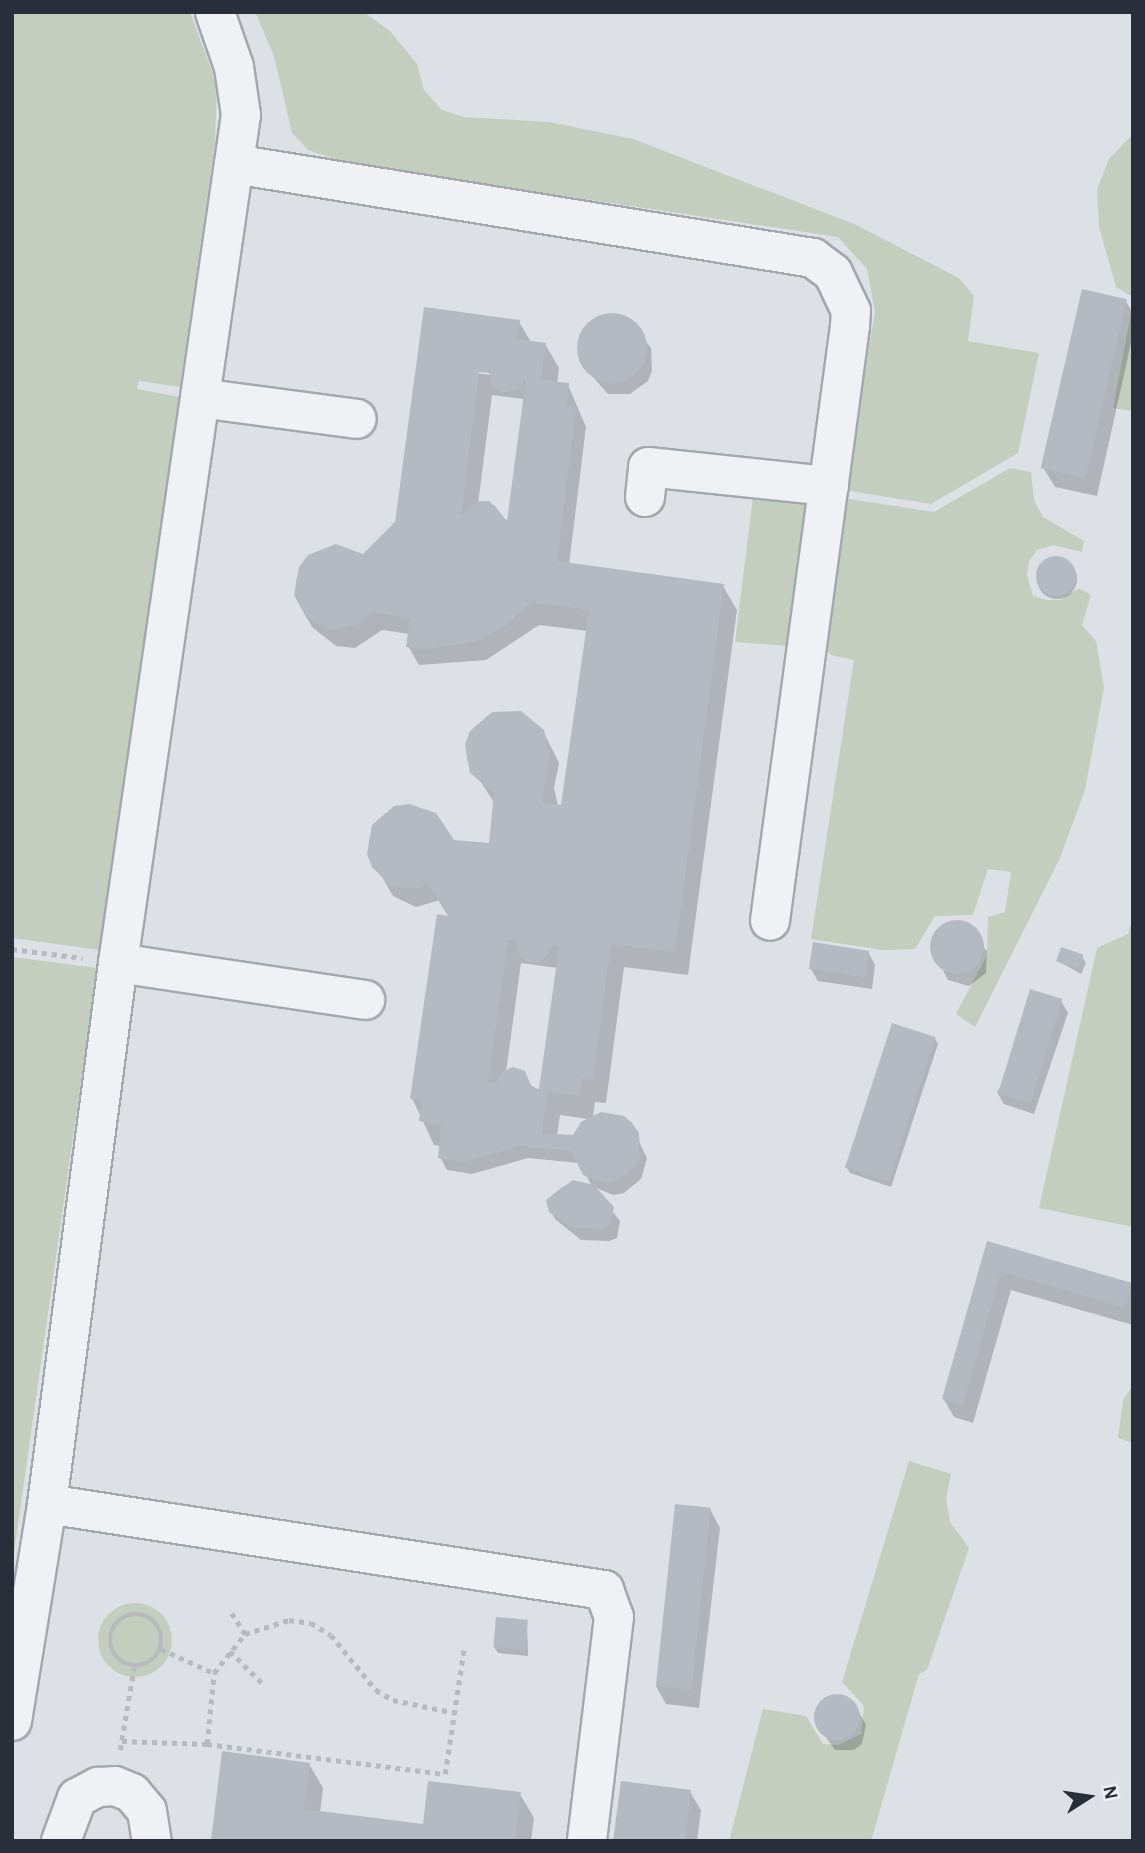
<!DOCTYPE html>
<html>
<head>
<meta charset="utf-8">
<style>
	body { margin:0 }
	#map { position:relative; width:1145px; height:1853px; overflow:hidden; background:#dde0e5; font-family:"Alegreya Sans",sans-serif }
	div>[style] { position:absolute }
	.green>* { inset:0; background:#c3cebf }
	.round { border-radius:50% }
	.shadow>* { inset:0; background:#0003 }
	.building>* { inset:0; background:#b4bac1; transform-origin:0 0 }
	.path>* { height:4.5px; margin-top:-2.25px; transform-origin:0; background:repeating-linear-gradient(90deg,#b7bbc0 0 5px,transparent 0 10px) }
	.path>.ring { margin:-2.25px; padding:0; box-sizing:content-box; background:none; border:4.5px solid #b7bbc0; border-radius:50% }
	.roads { filter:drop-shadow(2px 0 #a3a7ae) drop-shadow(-2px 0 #a3a7ae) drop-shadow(0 2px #a3a7ae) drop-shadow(0 -2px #a3a7ae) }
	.minor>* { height:38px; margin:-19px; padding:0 19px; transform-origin:19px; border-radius:19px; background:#eff1f4 }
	span { translate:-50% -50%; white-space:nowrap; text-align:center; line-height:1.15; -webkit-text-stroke:6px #eceff3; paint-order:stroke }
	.frame { position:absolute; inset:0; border:14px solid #282f3a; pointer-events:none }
	.north { position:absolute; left:1054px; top:1762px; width:70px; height:70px; -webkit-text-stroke:5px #eceff3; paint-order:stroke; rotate:78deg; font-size:19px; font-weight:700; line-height:28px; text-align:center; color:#282f3a }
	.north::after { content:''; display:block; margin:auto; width:24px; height:32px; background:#282f3a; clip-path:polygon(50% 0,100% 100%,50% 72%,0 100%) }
</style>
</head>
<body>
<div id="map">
	<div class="green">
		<i style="clip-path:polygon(12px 12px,190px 12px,217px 85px,215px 143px,180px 387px,139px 381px,137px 389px,179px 397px,100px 950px,12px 938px)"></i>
		<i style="clip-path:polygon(255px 12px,364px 12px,390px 31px,417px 64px,424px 90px,442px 110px,464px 117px,549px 122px,633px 139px,854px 224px,959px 278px,974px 296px,968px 341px,1039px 353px,1018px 453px,931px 504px,844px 490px,875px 312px,867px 269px,838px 237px,351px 164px,308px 150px,292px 133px,274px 56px)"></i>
		<i style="clip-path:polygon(1133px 134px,1133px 297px,1116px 287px,1099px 227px,1097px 189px,1109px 159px)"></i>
		<i style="clip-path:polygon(1133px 302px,1133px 411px,1113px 408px)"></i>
		<i style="clip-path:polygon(1010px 468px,1031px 472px,1034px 500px,1043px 517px,1084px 541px,1082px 552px,1053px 545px,1037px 550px,1029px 561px,1027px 575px,1033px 596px,1047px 600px,1060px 600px,1079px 588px,1091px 595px,1082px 625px,1096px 641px,1104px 688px,1085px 790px,1060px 858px,975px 1027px,956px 1014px,987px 955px,988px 917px,1005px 912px,1011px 872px,988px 869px,973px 915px,935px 916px,915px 949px,882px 950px,811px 939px,854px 660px,831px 655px,825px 647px,843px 498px,934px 512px)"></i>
		<i style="clip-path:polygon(797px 489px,811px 508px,788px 646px,735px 642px,753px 497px)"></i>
		<i style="clip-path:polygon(1133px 917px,1133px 1227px,1039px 1208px,1097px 948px,1128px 934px)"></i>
		<i style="clip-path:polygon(12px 957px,97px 968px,12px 1567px)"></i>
		<i style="clip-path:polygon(1133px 1385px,1133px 1443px,1118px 1438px,1123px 1400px)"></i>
		<i style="clip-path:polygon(909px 1461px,951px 1474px,946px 1498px,950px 1522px,969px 1548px,927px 1670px,919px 1674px,871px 1841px,729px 1841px,763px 1709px,806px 1716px,823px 1744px,838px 1745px,861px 1734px,864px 1706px,842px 1682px)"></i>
		<i class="round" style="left:98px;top:1603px;width:74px;height:74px"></i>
	</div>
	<div class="shadow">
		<i style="clip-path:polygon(1125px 300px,1133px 313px,1133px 334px,1097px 496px,1055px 487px,1044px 469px)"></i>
		<i style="clip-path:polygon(evenodd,425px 309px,519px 322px,531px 342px,545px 344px,559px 368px,557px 384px,568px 385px,586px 427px,569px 565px,723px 586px,737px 610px,688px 975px,624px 967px,606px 1103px,595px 1102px,593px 1116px,612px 1114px,631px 1125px,647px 1158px,641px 1179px,624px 1193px,613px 1195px,594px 1187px,620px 1221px,617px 1238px,609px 1241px,581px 1240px,555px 1219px,548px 1206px,551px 1196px,564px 1186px,574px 1182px,592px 1186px,579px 1163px,528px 1158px,472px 1174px,447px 1170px,440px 1157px,441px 1146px,434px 1145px,412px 1098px,450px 918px,440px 900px,416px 907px,393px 896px,369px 854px,369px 840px,383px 816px,409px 806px,451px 841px,491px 845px,495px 804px,467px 760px,471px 732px,543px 731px,559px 763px,554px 788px,558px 806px,563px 807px,588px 631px,539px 625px,486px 660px,419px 665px,408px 646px,410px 634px,382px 630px,355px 648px,336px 646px,312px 627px,301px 607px,296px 581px,301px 567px,364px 556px,388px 535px,393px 523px,399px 524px,425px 309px,471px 369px,534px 377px,534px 381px,470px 372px,471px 369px,425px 309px,492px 395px,525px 399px,508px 523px,494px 505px,478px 504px,492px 395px,425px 309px,521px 963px,558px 968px,541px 1091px,506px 1072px,521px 963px,425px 309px,560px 1115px,589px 1119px,574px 1137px,557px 1136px,560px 1115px)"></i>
		<i style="clip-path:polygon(608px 314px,629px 319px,651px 348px,652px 371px,648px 381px,630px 394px,608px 394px,583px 366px,578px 344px,581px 333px,597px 317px)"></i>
		<i class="round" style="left:1037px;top:559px;width:40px;height:40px"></i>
		<i style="clip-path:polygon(963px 923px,987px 951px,986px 973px,969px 986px,948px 980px,931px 946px,942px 927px)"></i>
		<i style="clip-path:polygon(868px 952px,875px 965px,872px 989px,818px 981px,811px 969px)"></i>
		<i style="clip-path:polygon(1082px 957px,1086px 963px,1081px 974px,1058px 961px)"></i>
		<i style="clip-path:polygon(1061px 1001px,1068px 1013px,1034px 1114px,1004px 1104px,997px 1092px)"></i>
		<i style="clip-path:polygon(935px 1039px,938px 1044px,891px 1187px,850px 1173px,847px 1168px)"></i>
		<i style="clip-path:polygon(988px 1243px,1131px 1285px,1133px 1325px,1011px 1290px,973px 1423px,954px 1417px,943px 1398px)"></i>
		<i style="clip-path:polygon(710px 1509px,720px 1528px,699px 1708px,666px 1704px,656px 1686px)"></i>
		<i style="clip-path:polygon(527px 1622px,528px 1656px,498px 1653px,494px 1647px)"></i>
		<i style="clip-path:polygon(836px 1695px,854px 1703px,866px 1725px,862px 1744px,854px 1750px,835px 1750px,815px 1722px,820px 1703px)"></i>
		<i style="clip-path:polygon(309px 1764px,323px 1788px,320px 1813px,425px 1826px,520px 1794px,534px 1818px,531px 1841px,212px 1841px)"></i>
		<i style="clip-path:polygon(690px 1792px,701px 1810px,697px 1841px,615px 1841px)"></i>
	</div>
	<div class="building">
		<i style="left:1082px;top:289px;width:46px;height:184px;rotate:13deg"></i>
		<i style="clip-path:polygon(evenodd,424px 307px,520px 320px,517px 339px,546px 343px,541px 380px,569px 383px,567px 406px,576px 407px,557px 561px,724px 584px,675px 952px,611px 944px,593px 1080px,582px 1079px,580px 1096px,547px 1092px,542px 1133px,573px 1135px,581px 1122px,601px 1112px,624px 1116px,632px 1123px,639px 1133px,640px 1156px,635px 1167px,617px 1181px,605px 1183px,583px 1175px,571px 1151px,521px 1146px,465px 1162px,438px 1158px,441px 1125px,419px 1121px,422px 1100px,410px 1099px,437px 914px,448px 916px,428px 884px,417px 889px,391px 886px,372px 867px,367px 854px,372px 825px,394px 806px,409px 804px,436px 813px,454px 840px,489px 843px,494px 793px,470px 773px,465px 745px,470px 731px,492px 712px,521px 711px,544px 730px,550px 757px,542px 802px,561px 805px,589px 610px,532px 602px,505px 626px,475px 642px,424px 649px,406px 647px,410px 618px,371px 612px,358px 625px,332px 630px,307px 619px,294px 595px,299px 567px,308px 555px,336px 544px,363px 554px,395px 522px,424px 307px,479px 372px,489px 373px,492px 386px,502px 393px,519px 389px,526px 378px,507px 521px,489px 501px,477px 501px,461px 515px,479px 372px,424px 307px,508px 940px,516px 941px,519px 955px,528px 963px,541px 962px,553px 946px,559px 947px,539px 1089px,532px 1088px,525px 1071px,513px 1067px,502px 1072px,496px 1083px,488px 1082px,508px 940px)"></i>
		<i class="round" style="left:577px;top:313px;width:70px;height:70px"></i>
		<i class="round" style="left:1036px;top:556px;width:40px;height:40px"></i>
		<i class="round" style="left:930px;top:920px;width:54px;height:54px"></i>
		<i style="left:813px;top:942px;width:57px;height:27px;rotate:9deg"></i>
		<i style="left:1061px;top:947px;width:24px;height:15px;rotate:19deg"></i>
		<i style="left:1030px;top:989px;width:34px;height:109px;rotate:17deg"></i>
		<i style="left:892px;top:1023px;width:46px;height:152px;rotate:18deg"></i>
		<i style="clip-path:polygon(573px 1180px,594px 1185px,614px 1207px,610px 1225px,601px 1229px,572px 1228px,549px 1212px,546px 1200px)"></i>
		<i style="clip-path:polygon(987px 1241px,1132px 1283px,1125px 1308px,1001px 1272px,963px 1405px,942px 1399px)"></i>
		<i style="left:675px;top:1504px;width:36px;height:183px;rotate:6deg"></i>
		<i style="left:496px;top:1617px;width:32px;height:30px;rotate:5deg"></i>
		<i class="round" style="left:814px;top:1694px;width:46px;height:46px"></i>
		<i style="clip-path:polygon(222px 1751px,310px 1763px,304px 1809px,423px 1824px,428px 1781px,521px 1792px,515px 1841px,211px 1841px)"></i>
		<i style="clip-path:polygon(621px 1781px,691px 1790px,685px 1841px,613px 1841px)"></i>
	</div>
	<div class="path">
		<i style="left:12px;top:949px;width:71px;rotate:7.3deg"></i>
		<i style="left:232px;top:1613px;width:25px;rotate:58deg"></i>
		<i class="ring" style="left:110px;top:1614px;width:47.5px;height:47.5px"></i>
		<i style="left:161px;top:1649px;width:58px;rotate:24.4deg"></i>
		<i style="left:230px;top:1651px;width:45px;rotate:45deg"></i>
		<i style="left:122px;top:1741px;width:85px;rotate:2deg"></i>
		<i style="left:207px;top:1744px;width:240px;rotate:7.2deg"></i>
		<i style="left:445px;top:1774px;width:127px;rotate:-81.4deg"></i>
		<i style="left:207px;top:1744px;width:71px;rotate:-84.4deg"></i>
		<i style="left:214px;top:1673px;width:50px;rotate:-51.5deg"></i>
		<i style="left:245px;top:1634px;width:46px;rotate:-17.7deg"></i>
		<i style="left:289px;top:1620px;width:22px;rotate:8deg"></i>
		<i style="left:311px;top:1623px;width:23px;rotate:31deg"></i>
		<i style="left:331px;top:1635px;width:71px;rotate:50.7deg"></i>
		<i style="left:376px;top:1690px;width:20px;rotate:30deg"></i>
		<i style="left:393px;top:1700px;width:64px;rotate:11.7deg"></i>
		<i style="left:120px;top:1750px;width:84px;rotate:-80.4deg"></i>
	</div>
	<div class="roads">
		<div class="minor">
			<i style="left:234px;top:164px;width:587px;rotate:9.22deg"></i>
			<i style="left:813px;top:258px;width:25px;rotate:37deg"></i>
			<i style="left:833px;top:273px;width:42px;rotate:64.7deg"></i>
			<i style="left:851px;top:311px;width:15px;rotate:94deg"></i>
			<i style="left:850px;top:326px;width:600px;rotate:97.66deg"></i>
			<i style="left:200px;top:398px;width:158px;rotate:7.6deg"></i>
			<i style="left:645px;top:497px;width:30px;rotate:-84deg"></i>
			<i style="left:648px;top:467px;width:182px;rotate:6deg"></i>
			<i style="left:118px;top:963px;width:250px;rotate:8.5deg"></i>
			<i style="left:47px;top:1504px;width:564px;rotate:8.78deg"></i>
			<i style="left:604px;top:1590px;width:29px;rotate:70deg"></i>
			<i style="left:614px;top:1617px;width:226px;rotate:96.9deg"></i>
			<i style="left:12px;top:1721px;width:220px;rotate:-80.8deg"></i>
			<i style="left:47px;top:1504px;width:546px;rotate:-82.52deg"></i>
			<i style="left:118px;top:963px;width:857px;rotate:-81.75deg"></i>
			<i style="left:241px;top:115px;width:49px;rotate:-98.3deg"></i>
			<i style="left:234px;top:67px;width:58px;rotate:-109.1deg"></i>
			<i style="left:61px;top:1841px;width:46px;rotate:-69.6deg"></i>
			<i style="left:77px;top:1798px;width:24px;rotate:-28deg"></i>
			<i style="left:98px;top:1787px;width:17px;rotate:-3deg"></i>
			<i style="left:115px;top:1786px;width:18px;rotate:22deg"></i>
			<i style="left:132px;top:1793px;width:23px;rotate:50deg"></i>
			<i style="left:147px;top:1811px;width:30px;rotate:81deg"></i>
		</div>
	</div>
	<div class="frame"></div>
	<div class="north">N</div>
</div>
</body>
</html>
